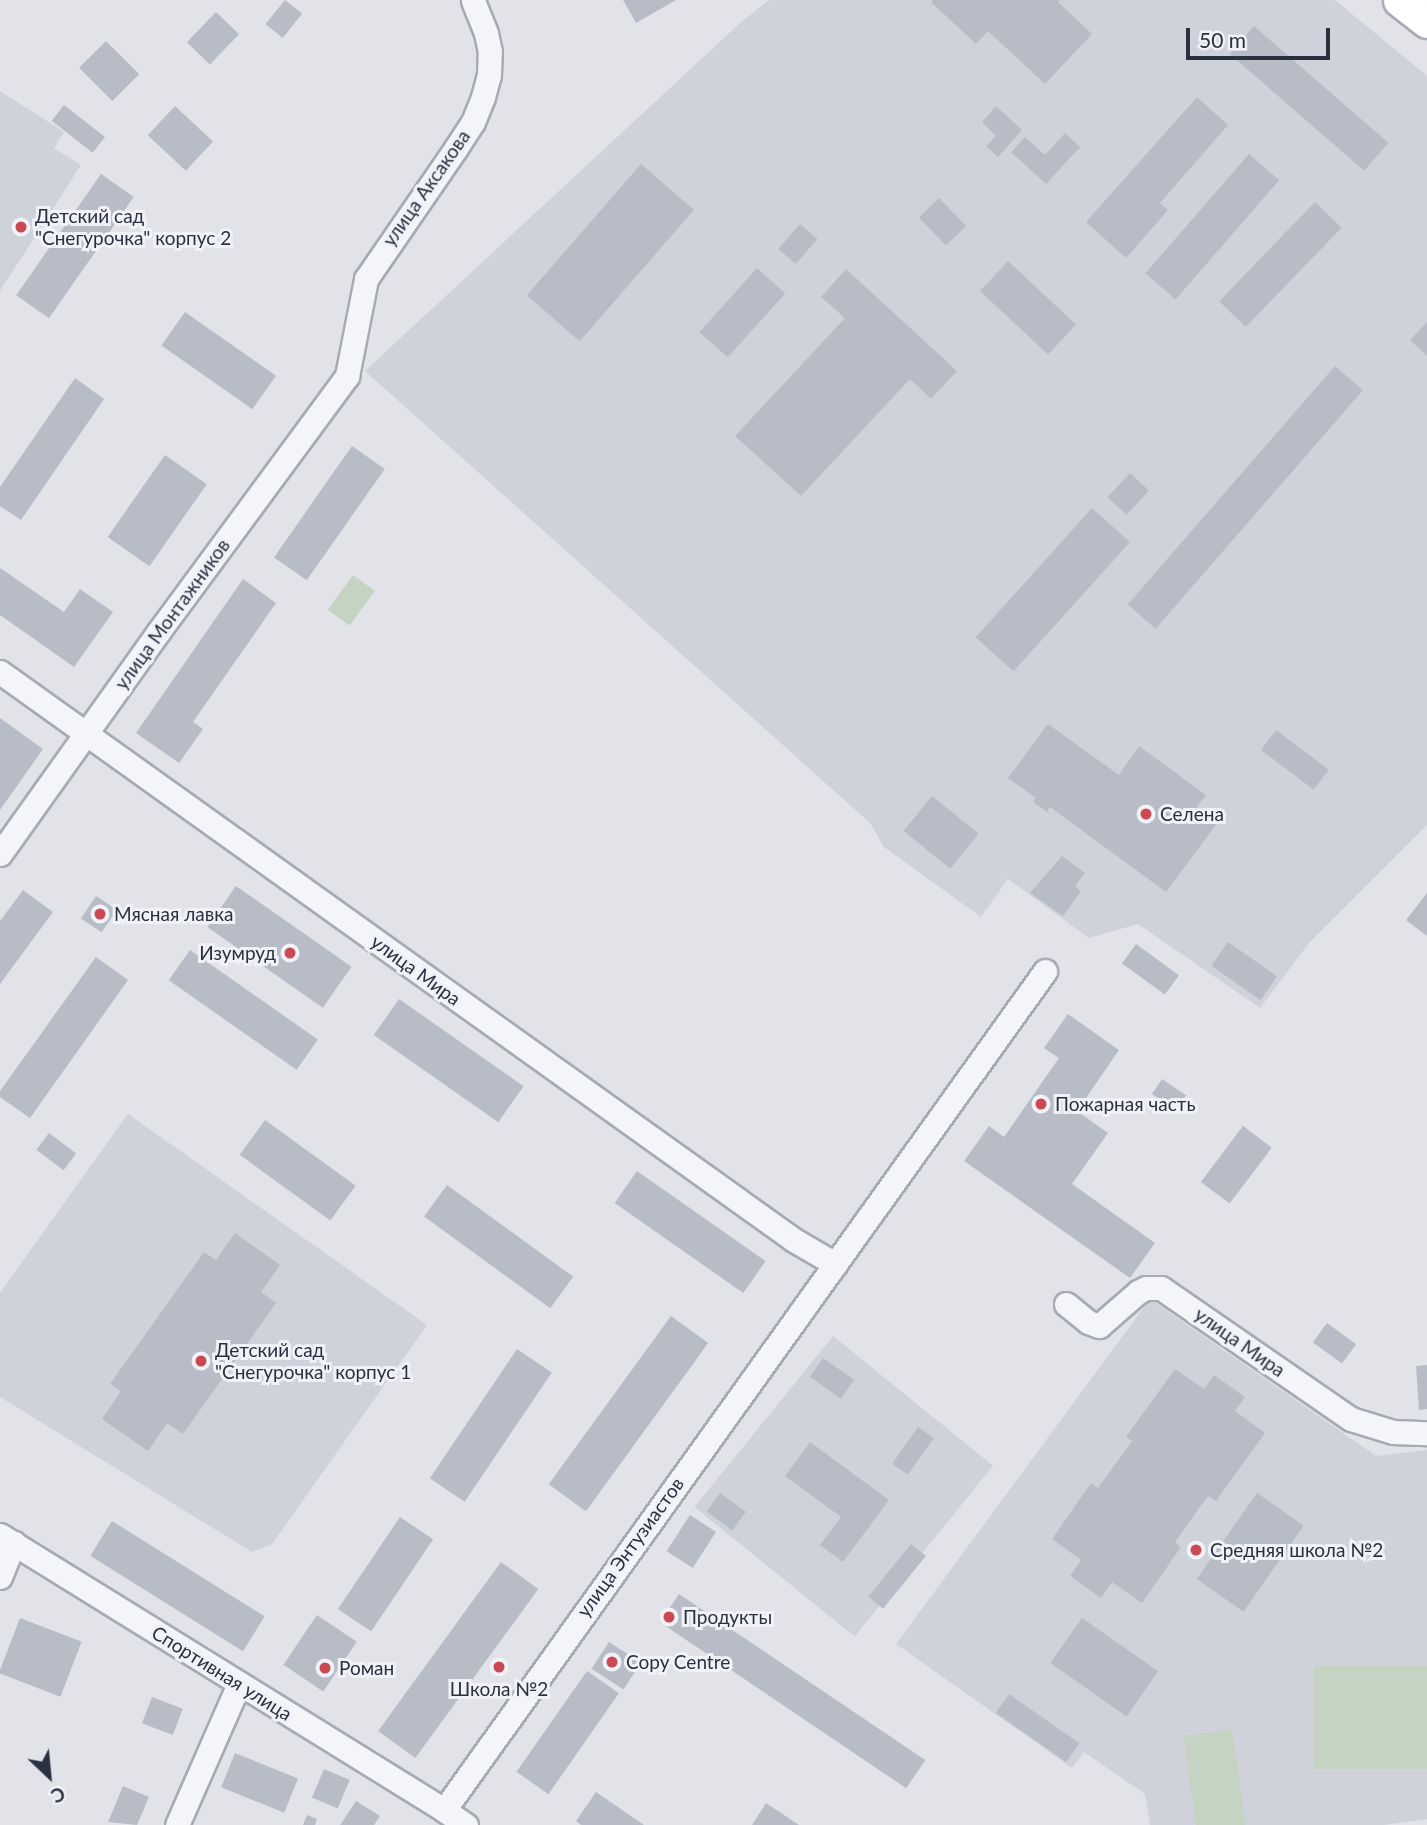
<!DOCTYPE html>
<html>
<head>
<meta charset="utf-8">
<style>
	body { margin:0 }
	#map { position:relative; width:1427px; height:1825px; overflow:hidden; background:#e1e3e9; font-family:Lato,sans-serif }
	div>[style] { position:absolute }
	.built>* { inset:0; background:#cfd2db; transform-origin:0 0 }
	.green>* { inset:0; background:#c5d3c2; transform-origin:0 0 }
	.building>* { inset:0; background:#b8bcc6; transform-origin:0 0 }
	.roads { filter:drop-shadow(2px 0 #a6aab3) drop-shadow(-2px 0 #a6aab3) drop-shadow(0 2px #a6aab3) drop-shadow(0 -2px #a6aab3) }
	.street>* { height:23px; margin:-11.5px; padding:0 11.5px; transform-origin:11.5px; border-radius:11.5px; background:#f3f5f8 }
	.secondary>* { height:33px; margin:-16.5px; padding:0 16.5px; transform-origin:16.5px; border-radius:16.5px; background:#fff }
	.dots>* { width:19px; height:19px; translate:-50% -50%; box-sizing:border-box; border:4px solid #f0f2f7; border-radius:50% }
	span { translate:-50% -50%; white-space:nowrap; text-align:center; line-height:1.15; -webkit-text-stroke:6px #f0f2f7; paint-order:stroke }
	.street-label { font-size:19px; color:#293040 }
	.poi-label { font-size:19px; color:#293040 }
	.left { translate:0 -50%; text-align:left }
	.right { translate:-100% -50%; text-align:right }
	.north { position:absolute; left:14px; top:1741px; width:70px; height:70px; -webkit-text-stroke:5px #f0f2f7; paint-order:stroke; rotate:154deg; font-size:19px; font-weight:700; line-height:28px; text-align:center; color:#293040 }
	.north::after { content:''; display:block; margin:auto; width:24px; height:32px; background:#293040; clip-path:polygon(50% 0,100% 100%,50% 72%,0 100%) }
	.scale { position:absolute; left:1186px; top:28px; width:144px; height:32px; box-sizing:border-box; border:4px solid #293040; border-top:0; padding-left:9px; font-size:21px; line-height:24px; white-space:nowrap; color:#293040; -webkit-text-stroke:5px #f0f2f7; paint-order:stroke }
</style>
</head>
<body>
<div id="map">
	<div class="built">
		<i style="clip-path:polygon(769px 0,1335px 0,1427px 76px,1427px 825px,1309px 943px,1260px 1008px,1138px 924px,1089px 938px,1008px 879px,981px 917px,884px 847px,870px 823px,365px 371px,740px 23px)"></i>
		<i style="clip-path:polygon(0 91px,64px 132px,54px 148px,81px 165px,0 291px)"></i>
		<i style="clip-path:polygon(128px 1114px,427px 1325px,272px 1544px,252px 1552px,0 1397px,0 1293px)"></i>
		<i style="clip-path:polygon(1150px 1299px,1376px 1456px,1427px 1450px,1427px 1819px,1384px 1825px,1150px 1825px,1145px 1794px,1084px 1752px,1072px 1768px,896px 1644px)"></i>
		<i style="left:833px;top:1336px;width:206px;height:220px;rotate:39deg"></i>
	</div>
	<div class="green">
		<i style="left:353px;top:575px;width:27px;height:43px;rotate:36deg"></i>
		<i style="left:1427px;top:1666px;width:103px;height:113px;rotate:90deg"></i>
		<i style="left:1232px;top:1729px;width:97px;height:49px;rotate:82deg"></i>
	</div>
	<div class="building">
		<i style="left:285px;top:0;width:22px;height:31px;rotate:39deg"></i>
		<i style="clip-path:polygon(623px 0,676px 0,636px 23px)"></i>
		<i style="clip-path:polygon(933px 0,1060px 0,1058px 2px,1092px 34px,1045px 84px,988px 31px,976px 44px,931px 2px)"></i>
		<i style="left:216px;top:12px;width:32px;height:42px;rotate:44deg"></i>
		<i style="left:1254px;top:26px;width:178px;height:37px;rotate:41deg"></i>
		<i style="left:106px;top:41px;width:47px;height:38px;rotate:45deg"></i>
		<i style="clip-path:polygon(1197px 97px,1228px 125px,1160px 203px,1168px 210px,1126px 258px,1086px 222px)"></i>
		<i style="left:64px;top:105px;width:52px;height:20px;rotate:38deg"></i>
		<i style="left:175px;top:106px;width:52px;height:40px;rotate:43deg"></i>
		<i style="clip-path:polygon(996px 106px,1022px 130px,998px 157px,986px 146px,996px 136px,982px 122px)"></i>
		<i style="clip-path:polygon(1065px 133px,1080px 147px,1046px 184px,1011px 152px,1025px 137px,1045px 155px)"></i>
		<i style="left:1249px;top:154px;width:40px;height:158px;rotate:41deg"></i>
		<i style="left:641px;top:164px;width:70px;height:174px;rotate:41deg"></i>
		<i style="left:101px;top:174px;width:40px;height:148px;rotate:35deg"></i>
		<i style="left:939px;top:198px;width:39px;height:28px;rotate:46deg"></i>
		<i style="left:1315px;top:202px;width:37px;height:138px;rotate:44deg"></i>
		<i style="left:800px;top:224px;width:23px;height:33px;rotate:41deg"></i>
		<i style="left:1008px;top:261px;width:93px;height:41px;rotate:43deg"></i>
		<i style="left:757px;top:268px;width:38px;height:86px;rotate:42deg"></i>
		<i style="clip-path:polygon(846px 269px,957px 371px,931px 399px,910px 379px,801px 496px,735px 436px,845px 318px,821px 297px)"></i>
		<i style="left:185px;top:312px;width:111px;height:41px;rotate:35deg"></i>
		<i style="clip-path:polygon(1427px 322px,1427px 356px,1410px 340px)"></i>
		<i style="left:1335px;top:366px;width:37px;height:316px;rotate:41deg"></i>
		<i style="clip-path:polygon(75px 378px,104px 399px,21px 520px,0 506px,0 487px)"></i>
		<i style="left:352px;top:446px;width:40px;height:136px;rotate:35deg"></i>
		<i style="left:165px;top:455px;width:51px;height:100px;rotate:35deg"></i>
		<i style="left:1130px;top:473px;width:26px;height:33px;rotate:43deg"></i>
		<i style="left:1092px;top:508px;width:51px;height:174px;rotate:42deg"></i>
		<i style="clip-path:polygon(0 568px,64px 612px,80px 589px,113px 612px,74px 667px,0 615px)"></i>
		<i style="clip-path:polygon(243px 579px,276px 603px,193px 722px,203px 729px,179px 763px,136px 733px)"></i>
		<i style="clip-path:polygon(0 718px,43px 749px,0 810px)"></i>
		<i style="clip-path:polygon(1048px 724px,1119px 775px,1139px 746px,1206px 795px,1197px 807px,1218px 822px,1166px 892px,1050px 807px,1047px 812px,1033px 802px,1036px 798px,1008px 778px)"></i>
		<i style="left:1276px;top:730px;width:66px;height:25px;rotate:37deg"></i>
		<i style="left:932px;top:796px;width:60px;height:45px;rotate:39deg"></i>
		<i style="clip-path:polygon(1062px 856px,1085px 873px,1075px 886px,1081px 891px,1063px 916px,1030px 893px)"></i>
		<i style="left:236px;top:886px;width:141px;height:50px;rotate:35deg"></i>
		<i style="clip-path:polygon(23px 890px,53px 912px,0 984px,0 921px)"></i>
		<i style="clip-path:polygon(1427px 893px,1427px 936px,1406px 920px)"></i>
		<i style="left:96px;top:896px;width:25px;height:27px;rotate:34deg"></i>
		<i style="left:1228px;top:942px;width:60px;height:29px;rotate:35deg"></i>
		<i style="left:1136px;top:944px;width:53px;height:24px;rotate:36deg"></i>
		<i style="left:190px;top:950px;width:156px;height:37px;rotate:35deg"></i>
		<i style="clip-path:polygon(96px 957px,128px 980px,30px 1118px,0 1097px,0 1091px)"></i>
		<i style="left:399px;top:999px;width:152px;height:44px;rotate:35deg"></i>
		<i style="clip-path:polygon(1068px 1014px,1119px 1050px,1077px 1111px,1108px 1133px,1072px 1184px,1155px 1243px,1130px 1278px,964px 1161px,989px 1126px,1004px 1137px,1059px 1058px,1044px 1048px)"></i>
		<i style="left:1162px;top:1079px;width:29px;height:18px;rotate:34deg"></i>
		<i style="left:265px;top:1120px;width:112px;height:43px;rotate:36deg"></i>
		<i style="left:1243px;top:1126px;width:36px;height:70px;rotate:37deg"></i>
		<i style="left:49px;top:1133px;width:34px;height:21px;rotate:37deg"></i>
		<i style="left:637px;top:1171px;width:157px;height:39px;rotate:35deg"></i>
		<i style="left:447px;top:1185px;width:156px;height:39px;rotate:36deg"></i>
		<i style="clip-path:polygon(235px 1233px,280px 1265px,261px 1292px,276px 1303px,183px 1434px,167px 1423px,148px 1451px,102px 1419px,121px 1391px,110px 1384px,204px 1252px,216px 1260px)"></i>
		<i style="left:671px;top:1316px;width:46px;height:208px;rotate:36deg"></i>
		<i style="left:1327px;top:1323px;width:36px;height:24px;rotate:36deg"></i>
		<i style="left:517px;top:1349px;width:42px;height:156px;rotate:34deg"></i>
		<i style="left:823px;top:1358px;width:38px;height:23px;rotate:35deg"></i>
		<i style="clip-path:polygon(1427px 1365px,1427px 1409px,1419px 1410px,1416px 1366px)"></i>
		<i style="clip-path:polygon(1175px 1369px,1204px 1389px,1214px 1375px,1245px 1397px,1235px 1411px,1265px 1433px,1216px 1501px,1208px 1496px,1175px 1542px,1181px 1547px,1142px 1603px,1112px 1582px,1101px 1598px,1070px 1576px,1081px 1560px,1052px 1539px,1091px 1483px,1098px 1488px,1132px 1441px,1126px 1437px)"></i>
		<i style="left:918px;top:1427px;width:19px;height:45px;rotate:35deg"></i>
		<i style="clip-path:polygon(810px 1442px,889px 1500px,843px 1562px,820px 1545px,841px 1517px,785px 1476px)"></i>
		<i style="left:720px;top:1493px;width:32px;height:23px;rotate:36deg"></i>
		<i style="left:1257px;top:1493px;width:57px;height:105px;rotate:35deg"></i>
		<i style="left:690px;top:1515px;width:31px;height:43px;rotate:33deg"></i>
		<i style="left:400px;top:1517px;width:40px;height:111px;rotate:34deg"></i>
		<i style="left:112px;top:1521px;width:180px;height:41px;rotate:32deg"></i>
		<i style="left:911px;top:1544px;width:19px;height:68px;rotate:39deg"></i>
		<i style="left:501px;top:1562px;width:46px;height:209px;rotate:36deg"></i>
		<i style="left:679px;top:1594px;width:297px;height:34px;rotate:34deg"></i>
		<i style="left:317px;top:1615px;width:48px;height:60px;rotate:34deg"></i>
		<i style="left:20px;top:1618px;width:66px;height:59px;rotate:21deg"></i>
		<i style="left:1082px;top:1618px;width:93px;height:55px;rotate:35deg"></i>
		<i style="left:609px;top:1642px;width:38px;height:32px;rotate:33deg"></i>
		<i style="left:587px;top:1671px;width:39px;height:123px;rotate:35deg"></i>
		<i style="left:1009px;top:1694px;width:86px;height:23px;rotate:35deg"></i>
		<i style="left:152px;top:1697px;width:33px;height:28px;rotate:21deg"></i>
		<i style="left:235px;top:1753px;width:68px;height:37px;rotate:22deg"></i>
		<i style="left:324px;top:1769px;width:28px;height:31px;rotate:23deg"></i>
		<i style="clip-path:polygon(123px 1786px,149px 1797px,137px 1825px,108px 1822px)"></i>
		<i style="clip-path:polygon(596px 1792px,644px 1825px,581px 1825px,576px 1821px)"></i>
		<i style="clip-path:polygon(356px 1801px,380px 1816px,374px 1825px,340px 1825px)"></i>
		<i style="clip-path:polygon(766px 1803px,799px 1825px,752px 1825px)"></i>
		<i style="clip-path:polygon(307px 1815px,317px 1819px,315px 1825px,303px 1825px)"></i>
	</div>
	<div class="roads">
		<div class="street">
			<i style="left:0;top:672px;width:976px;rotate:35.58deg"></i>
			<i style="left:794px;top:1240px;width:48px;rotate:30.3deg"></i>
			<i style="left:0;top:854px;width:274px;rotate:-54.5deg"></i>
			<i style="left:159px;top:631px;width:317px;rotate:-53.6deg"></i>
			<i style="left:347px;top:376px;width:99px;rotate:-78.9deg"></i>
			<i style="left:366px;top:279px;width:159px;rotate:-55.5deg"></i>
			<i style="left:456px;top:148px;width:31px;rotate:-57deg"></i>
			<i style="left:473px;top:122px;width:27px;rotate:-68deg"></i>
			<i style="left:483px;top:97px;width:23px;rotate:-75deg"></i>
			<i style="left:489px;top:75px;width:23px;rotate:-88deg"></i>
			<i style="left:490px;top:52px;width:19px;rotate:-102deg"></i>
			<i style="left:486px;top:33px;width:35px;rotate:-112deg"></i>
			<i style="left:1066px;top:1304px;width:28px;rotate:39deg"></i>
			<i style="left:1088px;top:1322px;width:12px;rotate:20deg"></i>
			<i style="left:1099px;top:1326px;width:52px;rotate:-41.1deg"></i>
			<i style="left:1138px;top:1292px;width:9px;rotate:-27deg"></i>
			<i style="left:1146px;top:1288px;width:15px"></i>
			<i style="left:1161px;top:1288px;width:231px;rotate:34.6deg"></i>
			<i style="left:1351px;top:1419px;width:44px;rotate:17.2deg"></i>
			<i style="left:1393px;top:1432px;width:34px;rotate:2deg"></i>
			<i style="left:0;top:1535px;width:522px;rotate:31.77deg"></i>
			<i style="left:0;top:1577px;width:37px;rotate:-68deg"></i>
			<i style="left:177px;top:1825px;width:154px;rotate:-66.3deg"></i>
			<i style="left:466px;top:1825px;width:27px;rotate:-146deg"></i>
			<i style="left:444px;top:1810px;width:1032px;rotate:-54.38deg"></i>
		</div>
		<div class="secondary">
			<i style="left:1400px;top:0;width:34px;rotate:38deg"></i>
		</div>
	</div>
	<div class="dots">
		<i style="left:21px;top:227px;background:#cb4952"></i>
		<i style="left:1146px;top:814px;background:#cb4952"></i>
		<i style="left:100px;top:914px;background:#cb4952"></i>
		<i style="left:290px;top:953px;background:#cb4952"></i>
		<i style="left:1041px;top:1104px;background:#cb4952"></i>
		<i style="left:201px;top:1361px;background:#cb4952"></i>
		<i style="left:1196px;top:1550px;background:#cb4952"></i>
		<i style="left:669px;top:1617px;background:#cb4952"></i>
		<i style="left:612px;top:1662px;background:#cb4952"></i>
		<i style="left:499px;top:1667px;background:#cb4952"></i>
		<i style="left:325px;top:1668px;background:#cb4952"></i>
	</div>
	<div class="street-label">
		<span style="left:426px;top:188px;rotate:-55deg">улица Аксакова</span>
		<span style="left:172px;top:614px;rotate:-54deg">улица Монтажников</span>
		<span style="left:416px;top:970px;rotate:36deg">улица Мира</span>
		<span style="left:1240px;top:1342px;rotate:35deg">улица Мира</span>
		<span style="left:630px;top:1547px;rotate:-54deg">улица Энтузиастов</span>
		<span style="left:222px;top:1673px;rotate:32deg">Спортивная улица</span>
	</div>
	<div class="poi-label">
		<span class="left" style="left:35px;top:227px">Детский сад<br>"Снегурочка" корпус 2</span>
		<span class="left" style="left:1160px;top:814px">Селена</span>
		<span class="left" style="left:114px;top:914px">Мясная лавка</span>
		<span class="right" style="left:276px;top:953px">Изумруд</span>
		<span class="left" style="left:1055px;top:1104px">Пожарная часть</span>
		<span class="left" style="left:215px;top:1361px">Детский сад<br>"Снегурочка" корпус 1</span>
		<span class="left" style="left:1210px;top:1550px">Средняя школа №2</span>
		<span class="left" style="left:683px;top:1617px">Продукты</span>
		<span class="left" style="left:626px;top:1662px">Copy Centre</span>
		<span class="left" style="left:339px;top:1668px">Роман</span>
		<span style="left:499px;top:1689px">Школа №2</span>
	</div>
	<div class="north">С</div>
	<div class="scale">50 m</div>
</div>
</body>
</html>
